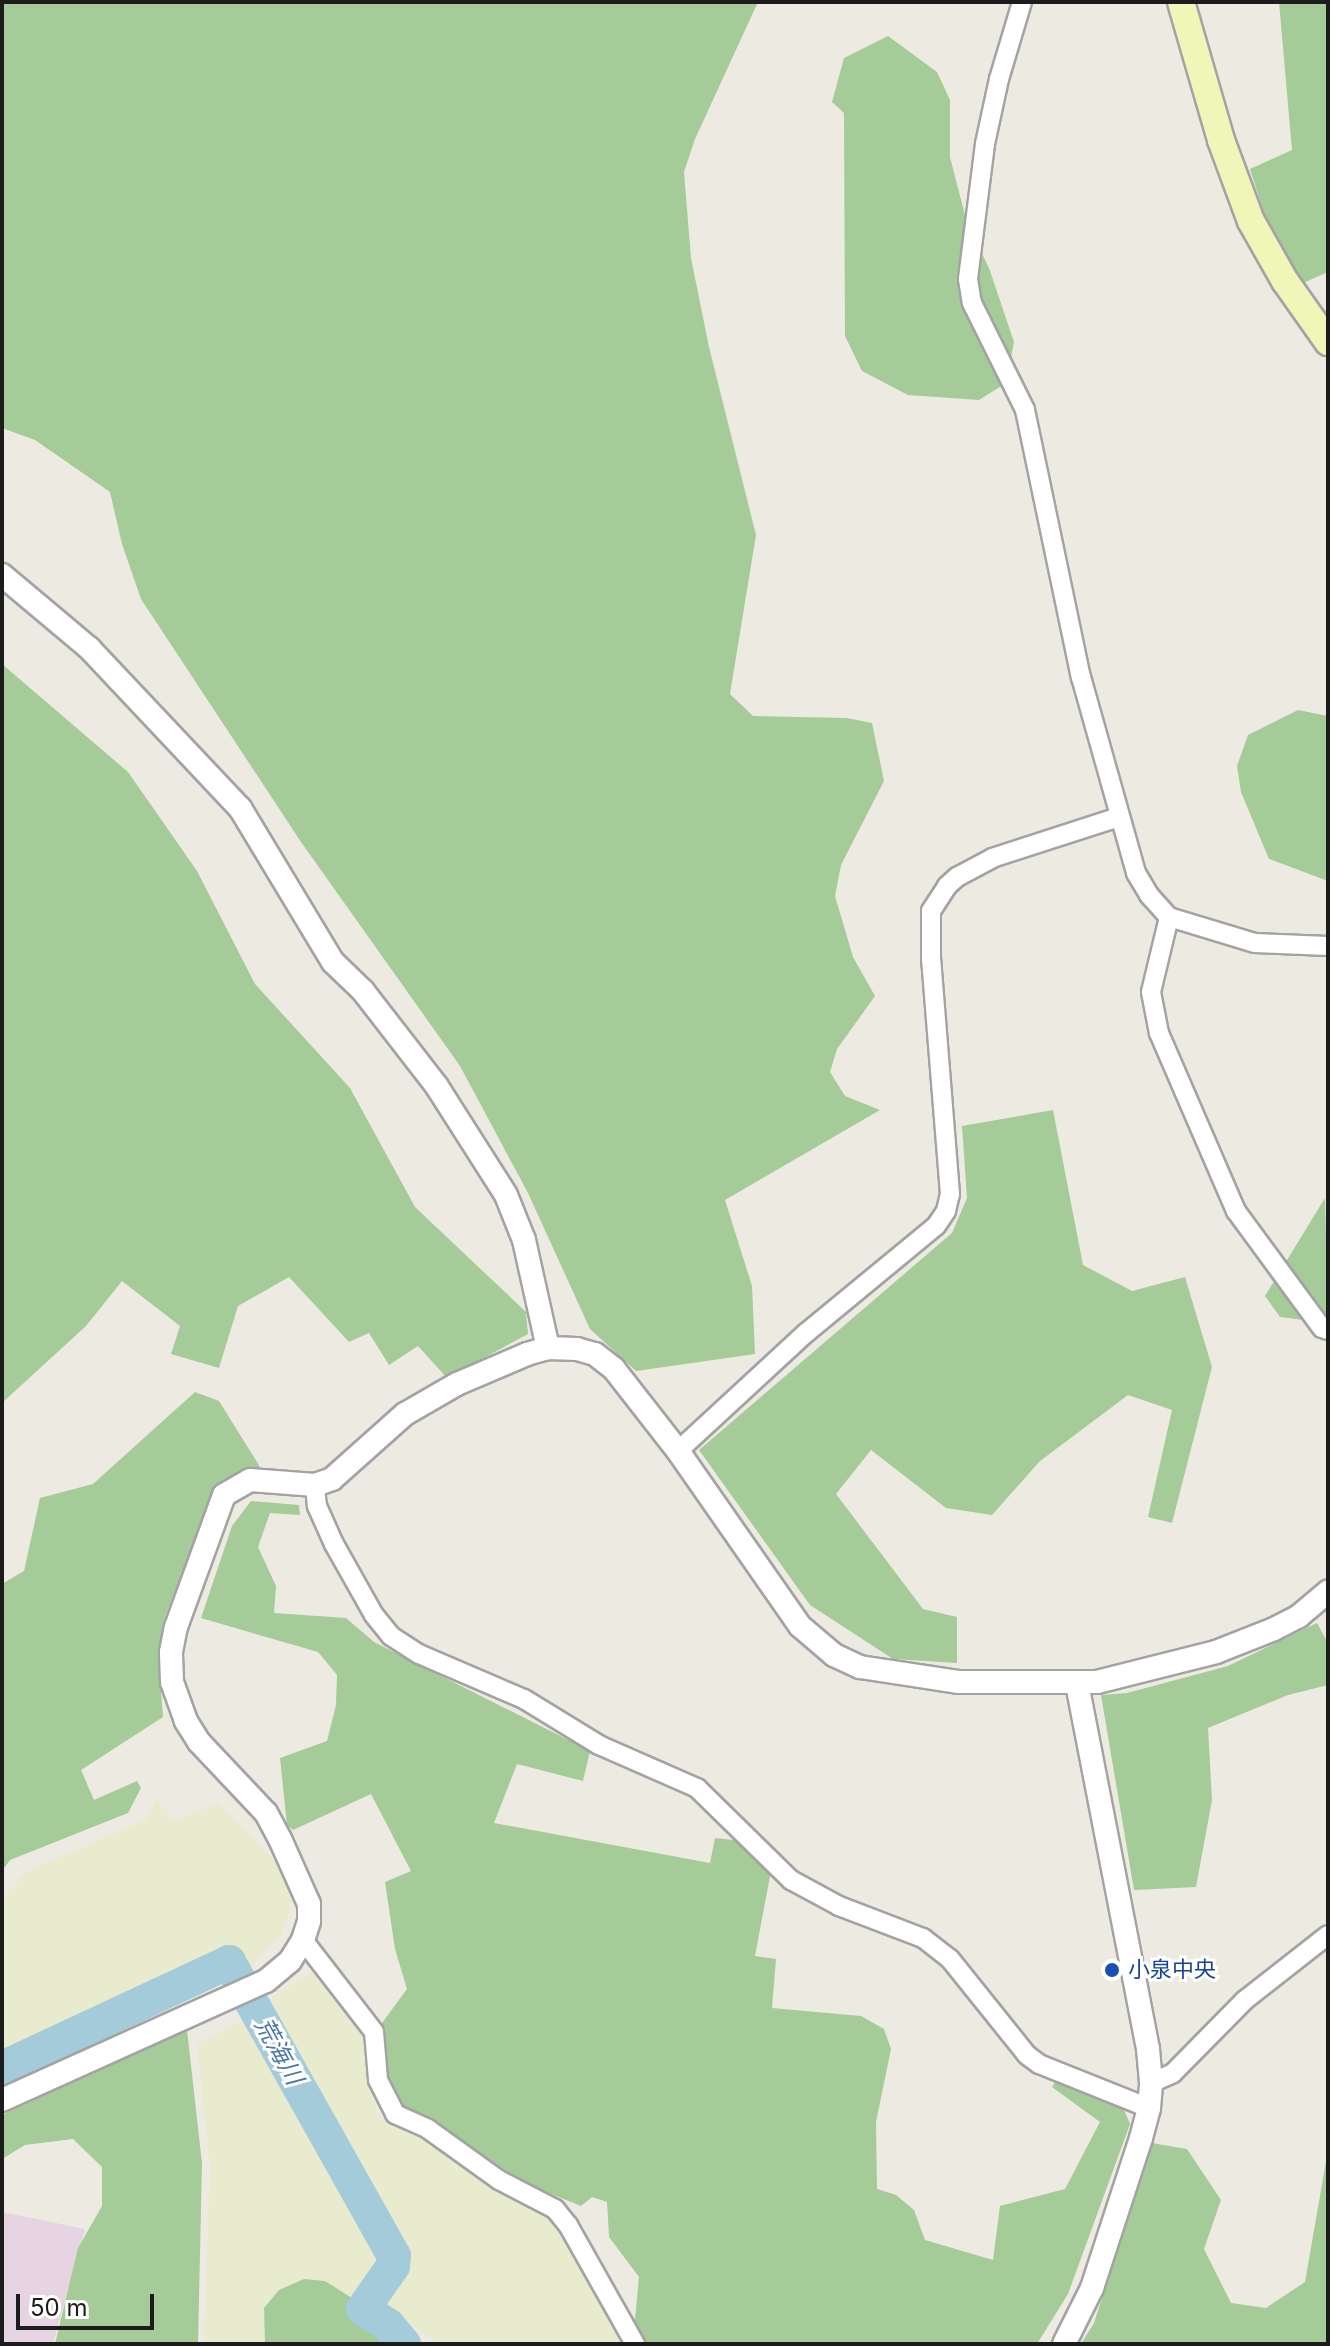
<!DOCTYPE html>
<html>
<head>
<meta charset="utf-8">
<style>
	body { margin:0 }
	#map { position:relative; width:1330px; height:2346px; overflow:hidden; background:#edeae2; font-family:Inter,"Noto Sans JP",sans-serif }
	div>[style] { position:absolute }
	.industrial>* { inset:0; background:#e6d4e2 }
	.farmland>* { inset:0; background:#e8ebcd }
	.forest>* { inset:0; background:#a5cb98 }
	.river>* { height:34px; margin:-17px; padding:0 17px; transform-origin:17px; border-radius:17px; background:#a4cbd9 }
	.roads { filter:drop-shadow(2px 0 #a3a3a3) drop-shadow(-2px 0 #a3a3a3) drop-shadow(0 2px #a3a3a3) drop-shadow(0 -2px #a3a3a3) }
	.minor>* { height:18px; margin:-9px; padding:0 9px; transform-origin:9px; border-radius:9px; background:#fff }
	.tertiary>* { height:22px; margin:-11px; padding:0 11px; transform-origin:11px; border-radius:11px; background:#fff }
	.secondary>* { height:26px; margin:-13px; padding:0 13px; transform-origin:13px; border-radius:13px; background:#f0f6b7 }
	.dots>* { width:22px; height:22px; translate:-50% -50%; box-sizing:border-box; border:4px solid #fff; border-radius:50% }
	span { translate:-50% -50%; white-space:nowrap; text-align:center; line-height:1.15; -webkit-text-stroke:6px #fff; paint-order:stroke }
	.transit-label { font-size:22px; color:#164399 }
	.left { translate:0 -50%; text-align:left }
	.water-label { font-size:24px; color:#4d76a7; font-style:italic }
	.frame { position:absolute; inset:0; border:4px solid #1c1c1c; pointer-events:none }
	.scale { position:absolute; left:16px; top:2294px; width:138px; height:36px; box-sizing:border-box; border:4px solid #1c1c1c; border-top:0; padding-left:10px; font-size:24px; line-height:28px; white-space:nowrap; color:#1c1c1c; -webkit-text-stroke:6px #fff; paint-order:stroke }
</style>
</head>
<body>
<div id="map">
	<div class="industrial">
		<i style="clip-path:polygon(2px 2212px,85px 2229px,53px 2344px,2px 2344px)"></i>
	</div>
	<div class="farmland">
		<i style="clip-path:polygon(157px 1800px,174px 1820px,217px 1804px,273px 1859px,290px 1890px,291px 1907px,281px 1936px,247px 1969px,230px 1952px,141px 1993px,122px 1996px,2px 2053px,2px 1899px,26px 1872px,146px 1820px)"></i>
		<i style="clip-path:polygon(314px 1971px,365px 2028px,364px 2054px,371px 2098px,381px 2119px,410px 2135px,422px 2137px,452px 2162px,561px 2227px,625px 2344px,440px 2344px,375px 2302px,405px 2259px,264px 2002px)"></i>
		<i style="clip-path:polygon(253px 2015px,383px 2259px,357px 2300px,325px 2281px,304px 2279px,264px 2308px,265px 2344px,204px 2344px,210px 2167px,197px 2044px)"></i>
	</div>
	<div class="forest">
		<i style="clip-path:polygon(2px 2px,758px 2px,695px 139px,684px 172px,691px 258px,709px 347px,756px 535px,730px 694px,753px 716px,847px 718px,872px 723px,884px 781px,841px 865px,835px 896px,853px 957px,875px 996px,837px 1049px,830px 1072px,845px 1096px,880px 1110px,725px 1200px,752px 1286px,755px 1354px,636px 1371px,590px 1329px,528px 1193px,460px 1066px,301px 842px,141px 599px,122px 544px,110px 492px,35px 440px,2px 428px)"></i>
		<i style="clip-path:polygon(1279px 2px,1328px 2px,1328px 272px,1301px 284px,1268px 226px,1250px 169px,1292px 150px)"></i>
		<i style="clip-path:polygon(888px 36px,937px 72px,950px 100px,950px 157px,967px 223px,989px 268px,1014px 342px,1006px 383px,979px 400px,908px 395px,862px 371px,845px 336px,844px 113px,832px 102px,844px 58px)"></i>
		<i style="clip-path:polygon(2px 664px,128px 772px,197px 871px,255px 984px,350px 1088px,415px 1207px,526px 1312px,528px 1334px,447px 1378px,418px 1346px,389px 1365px,369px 1333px,349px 1342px,289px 1277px,238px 1306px,219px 1368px,171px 1354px,180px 1326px,122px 1281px,86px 1326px,2px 1403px)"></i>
		<i style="clip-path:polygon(1298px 710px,1328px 716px,1328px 881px,1269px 859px,1241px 792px,1237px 766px,1248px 735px)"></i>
		<i style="clip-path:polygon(1053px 1110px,1083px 1265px,1132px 1291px,1185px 1277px,1212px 1367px,1172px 1523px,1148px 1517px,1172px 1410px,1128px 1395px,1040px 1461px,992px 1515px,946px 1508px,871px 1450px,836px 1494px,923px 1609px,957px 1617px,957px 1663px,893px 1659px,810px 1605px,699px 1450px,952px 1233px,967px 1198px,962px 1126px)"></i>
		<i style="clip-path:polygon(1325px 1198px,1328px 1323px,1280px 1317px,1265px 1296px)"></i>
		<i style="clip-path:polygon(195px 1392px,219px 1401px,260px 1467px,233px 1474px,214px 1490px,163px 1622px,159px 1663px,163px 1717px,81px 1770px,94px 1800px,137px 1781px,141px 1788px,128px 1813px,10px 1860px,2px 1871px,2px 1584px,24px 1571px,40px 1498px,93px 1484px)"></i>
		<i style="clip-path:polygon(251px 1501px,299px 1505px,300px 1515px,270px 1513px,258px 1547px,276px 1586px,274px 1613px,346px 1618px,374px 1642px,590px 1751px,583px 1781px,517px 1764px,494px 1823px,710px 1863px,715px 1838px,743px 1841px,771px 1871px,755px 1956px,776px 1959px,772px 2008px,861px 2016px,884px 2029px,891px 2049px,876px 2122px,877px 2189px,896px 2195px,914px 2210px,925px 2240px,993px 2260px,1000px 2206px,1065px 2189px,1100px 2122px,1052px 2087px,1057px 2079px,1122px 2105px,1130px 2124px,1068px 2294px,1037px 2344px,643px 2344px,634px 2330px,639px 2277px,609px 2237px,607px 2202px,592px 2197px,581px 2206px,524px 2183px,443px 2127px,406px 2111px,393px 2098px,383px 2060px,382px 2023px,407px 1989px,395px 1949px,385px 1882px,411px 1871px,371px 1794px,293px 1830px,287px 1825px,280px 1758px,327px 1741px,336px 1705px,337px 1675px,318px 1652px,201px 1618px,232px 1526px)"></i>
		<i style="clip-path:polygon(1317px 1623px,1328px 1643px,1328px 1685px,1288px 1695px,1208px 1728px,1212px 1800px,1196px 1887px,1134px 1890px,1101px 1695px,1127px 1693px,1228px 1666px)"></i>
		<i style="clip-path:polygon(227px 1969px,233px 1978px,2px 2088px,2px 2064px,94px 2018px)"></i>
		<i style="clip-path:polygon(187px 2030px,202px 2163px,198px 2344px,55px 2344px,78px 2248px,102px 2206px,102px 2167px,73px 2139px,25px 2145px,2px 2159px,2px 2115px)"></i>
		<i style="clip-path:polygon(1152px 2143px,1187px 2149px,1221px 2200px,1204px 2249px,1231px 2303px,1266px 2308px,1305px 2282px,1328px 2150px,1328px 2344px,1081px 2344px,1094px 2323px)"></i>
		<i style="clip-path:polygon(304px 2279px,325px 2281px,425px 2344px,265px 2344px,264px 2308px,279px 2290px)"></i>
	</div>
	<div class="river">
		<i style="left:2px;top:2068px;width:251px;rotate:-25deg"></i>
		<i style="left:229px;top:1962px;width:337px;rotate:60.7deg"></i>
		<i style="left:394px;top:2256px;width:10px;rotate:96deg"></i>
		<i style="left:393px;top:2266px;width:52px;rotate:124.9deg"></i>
		<i style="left:363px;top:2309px;width:30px;rotate:33deg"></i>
		<i style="left:388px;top:2325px;width:25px;rotate:50deg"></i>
	</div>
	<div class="roads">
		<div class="minor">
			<i style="left:1022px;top:2px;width:80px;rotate:106.6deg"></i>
			<i style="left:999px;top:79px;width:66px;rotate:102.2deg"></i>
			<i style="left:985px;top:144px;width:136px;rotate:97.2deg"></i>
			<i style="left:968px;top:279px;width:24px;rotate:81deg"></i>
			<i style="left:972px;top:303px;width:119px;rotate:63.6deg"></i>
			<i style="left:1025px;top:410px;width:273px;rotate:78.2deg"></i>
			<i style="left:1081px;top:677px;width:204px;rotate:74.3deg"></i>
			<i style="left:1136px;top:873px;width:26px;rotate:59deg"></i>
			<i style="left:1149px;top:895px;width:30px;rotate:48deg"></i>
			<i style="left:1169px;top:917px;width:90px;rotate:16.8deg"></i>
			<i style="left:1255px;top:943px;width:73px;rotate:2.4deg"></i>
			<i style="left:1169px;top:917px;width:77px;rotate:103.5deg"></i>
			<i style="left:1151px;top:992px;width:42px;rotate:79deg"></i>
			<i style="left:1159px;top:1033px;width:194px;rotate:66.6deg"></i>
			<i style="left:1236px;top:1211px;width:145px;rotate:53.7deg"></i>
			<i style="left:1322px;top:1328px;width:6px;rotate:18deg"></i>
			<i style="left:678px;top:1451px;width:174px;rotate:-42.7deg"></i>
			<i style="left:806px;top:1333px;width:168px;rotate:-39.5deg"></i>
			<i style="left:936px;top:1226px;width:18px;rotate:-56deg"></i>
			<i style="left:946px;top:1211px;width:17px;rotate:-77deg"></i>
			<i style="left:950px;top:1194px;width:236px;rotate:-94.6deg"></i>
			<i style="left:931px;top:959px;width:48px;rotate:-90deg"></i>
			<i style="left:931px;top:911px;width:30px;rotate:-57deg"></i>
			<i style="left:947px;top:886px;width:13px;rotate:-42deg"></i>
			<i style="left:957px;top:877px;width:40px;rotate:-28deg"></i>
			<i style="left:992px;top:858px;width:133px;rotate:-17.9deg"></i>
			<i style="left:315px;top:1485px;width:21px;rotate:85deg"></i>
			<i style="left:317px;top:1506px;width:42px;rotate:65.9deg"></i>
			<i style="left:334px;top:1544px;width:81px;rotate:60.6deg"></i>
			<i style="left:374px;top:1615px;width:27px;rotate:51deg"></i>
			<i style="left:391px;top:1636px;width:33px;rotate:33deg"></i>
			<i style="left:419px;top:1654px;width:114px;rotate:23.2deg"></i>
			<i style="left:524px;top:1699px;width:88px;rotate:31.5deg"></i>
			<i style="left:599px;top:1745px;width:107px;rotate:23.7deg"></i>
			<i style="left:697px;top:1788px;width:132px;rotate:44.4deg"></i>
			<i style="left:791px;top:1880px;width:55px;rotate:28.4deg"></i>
			<i style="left:839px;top:1906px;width:90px;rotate:20.9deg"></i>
			<i style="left:923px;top:1938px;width:34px;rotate:38deg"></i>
			<i style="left:950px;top:1959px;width:123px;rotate:51.3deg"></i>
			<i style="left:1027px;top:2055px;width:15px;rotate:37deg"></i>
			<i style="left:1039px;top:2064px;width:118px;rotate:21.8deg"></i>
			<i style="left:303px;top:1940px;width:116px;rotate:52.3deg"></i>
			<i style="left:374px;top:2032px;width:48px;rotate:85.2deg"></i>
			<i style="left:378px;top:2080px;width:38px;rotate:63deg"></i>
			<i style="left:395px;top:2114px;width:36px;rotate:24deg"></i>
			<i style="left:428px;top:2129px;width:87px;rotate:35.7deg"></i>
			<i style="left:499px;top:2180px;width:63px;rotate:27.4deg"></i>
			<i style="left:555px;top:2209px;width:21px;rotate:51deg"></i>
			<i style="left:568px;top:2225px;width:137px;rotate:60.6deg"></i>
			<i style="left:1151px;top:2083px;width:24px;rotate:-24deg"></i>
			<i style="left:1173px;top:2073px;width:103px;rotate:-45.4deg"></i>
			<i style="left:1245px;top:2000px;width:105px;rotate:-38.1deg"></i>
		</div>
		<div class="tertiary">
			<i style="left:2px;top:575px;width:114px;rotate:40deg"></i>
			<i style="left:89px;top:648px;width:220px;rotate:46.7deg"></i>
			<i style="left:240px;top:808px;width:180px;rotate:58.9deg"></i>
			<i style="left:333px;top:962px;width:42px;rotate:44deg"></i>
			<i style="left:363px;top:991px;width:119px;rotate:52.2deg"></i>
			<i style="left:436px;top:1085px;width:130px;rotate:57.5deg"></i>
			<i style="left:506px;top:1195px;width:48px;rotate:68.2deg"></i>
			<i style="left:524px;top:1240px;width:111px;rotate:77.5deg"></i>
			<i style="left:2px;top:2100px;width:290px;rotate:-24.3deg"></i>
			<i style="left:266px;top:1981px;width:31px;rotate:-40deg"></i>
			<i style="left:290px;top:1961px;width:25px;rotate:-58deg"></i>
			<i style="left:303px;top:1940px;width:20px;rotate:-72deg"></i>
			<i style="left:309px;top:1921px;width:17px;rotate:-90deg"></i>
			<i style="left:309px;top:1904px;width:69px;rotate:-114deg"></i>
			<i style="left:281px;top:1841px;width:32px;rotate:-118deg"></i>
			<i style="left:266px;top:1813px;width:98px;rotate:-133.3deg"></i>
			<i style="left:199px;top:1742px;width:25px;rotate:-122deg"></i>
			<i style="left:186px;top:1721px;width:41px;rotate:-109.7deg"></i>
			<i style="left:172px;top:1682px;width:30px;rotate:-92deg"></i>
			<i style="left:171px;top:1652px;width:25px;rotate:-79deg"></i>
			<i style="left:176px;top:1627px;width:140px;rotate:-70deg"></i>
			<i style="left:224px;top:1495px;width:30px;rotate:-30deg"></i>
			<i style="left:250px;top:1480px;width:65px;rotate:4.4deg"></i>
			<i style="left:315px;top:1485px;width:18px;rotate:-19deg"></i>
			<i style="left:332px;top:1479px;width:98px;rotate:-41.7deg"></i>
			<i style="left:405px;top:1414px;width:60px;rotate:-30deg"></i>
			<i style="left:457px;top:1384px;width:76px;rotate:-23.2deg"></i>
			<i style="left:527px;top:1354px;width:22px;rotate:-16deg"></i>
			<i style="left:548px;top:1348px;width:29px;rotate:2deg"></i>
			<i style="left:577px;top:1349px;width:19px;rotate:16deg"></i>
			<i style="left:595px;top:1354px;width:24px;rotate:38deg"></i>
			<i style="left:614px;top:1369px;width:104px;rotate:52deg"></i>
			<i style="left:678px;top:1451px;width:213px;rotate:55.1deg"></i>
			<i style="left:800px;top:1626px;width:45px;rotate:40.5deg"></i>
			<i style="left:834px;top:1655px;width:29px;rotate:25deg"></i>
			<i style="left:860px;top:1667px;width:99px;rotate:8.7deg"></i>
			<i style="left:958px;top:1682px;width:139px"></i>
			<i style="left:1097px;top:1682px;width:123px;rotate:-14.1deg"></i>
			<i style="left:1216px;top:1652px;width:62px;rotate:-21.6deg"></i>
			<i style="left:1274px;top:1629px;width:28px;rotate:-27deg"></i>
			<i style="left:1299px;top:1616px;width:38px;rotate:-40deg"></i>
			<i style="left:1064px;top:2344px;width:63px;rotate:-63.4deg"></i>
			<i style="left:1092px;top:2288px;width:158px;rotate:-71.9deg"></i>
			<i style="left:1141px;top:2138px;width:31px;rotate:-75deg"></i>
			<i style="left:1149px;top:2108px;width:25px;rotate:-85deg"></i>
			<i style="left:1151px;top:2083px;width:34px;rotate:-95deg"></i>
			<i style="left:1148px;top:2049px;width:373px;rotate:-101deg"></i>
		</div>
		<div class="secondary">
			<i style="left:1181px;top:2px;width:144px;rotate:73.8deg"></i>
			<i style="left:1221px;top:140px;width:86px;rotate:69.7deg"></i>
			<i style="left:1251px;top:221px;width:69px;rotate:60.5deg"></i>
			<i style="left:1285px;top:281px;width:75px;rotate:54.8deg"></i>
		</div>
	</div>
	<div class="dots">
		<i style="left:1112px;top:1970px;background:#1a4fb4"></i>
	</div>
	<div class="transit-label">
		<span class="left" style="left:1128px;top:1970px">小泉中央</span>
	</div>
	<div class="water-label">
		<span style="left:279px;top:2051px;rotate:61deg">荒海川</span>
	</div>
	<div class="frame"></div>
	<div class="scale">50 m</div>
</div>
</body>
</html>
